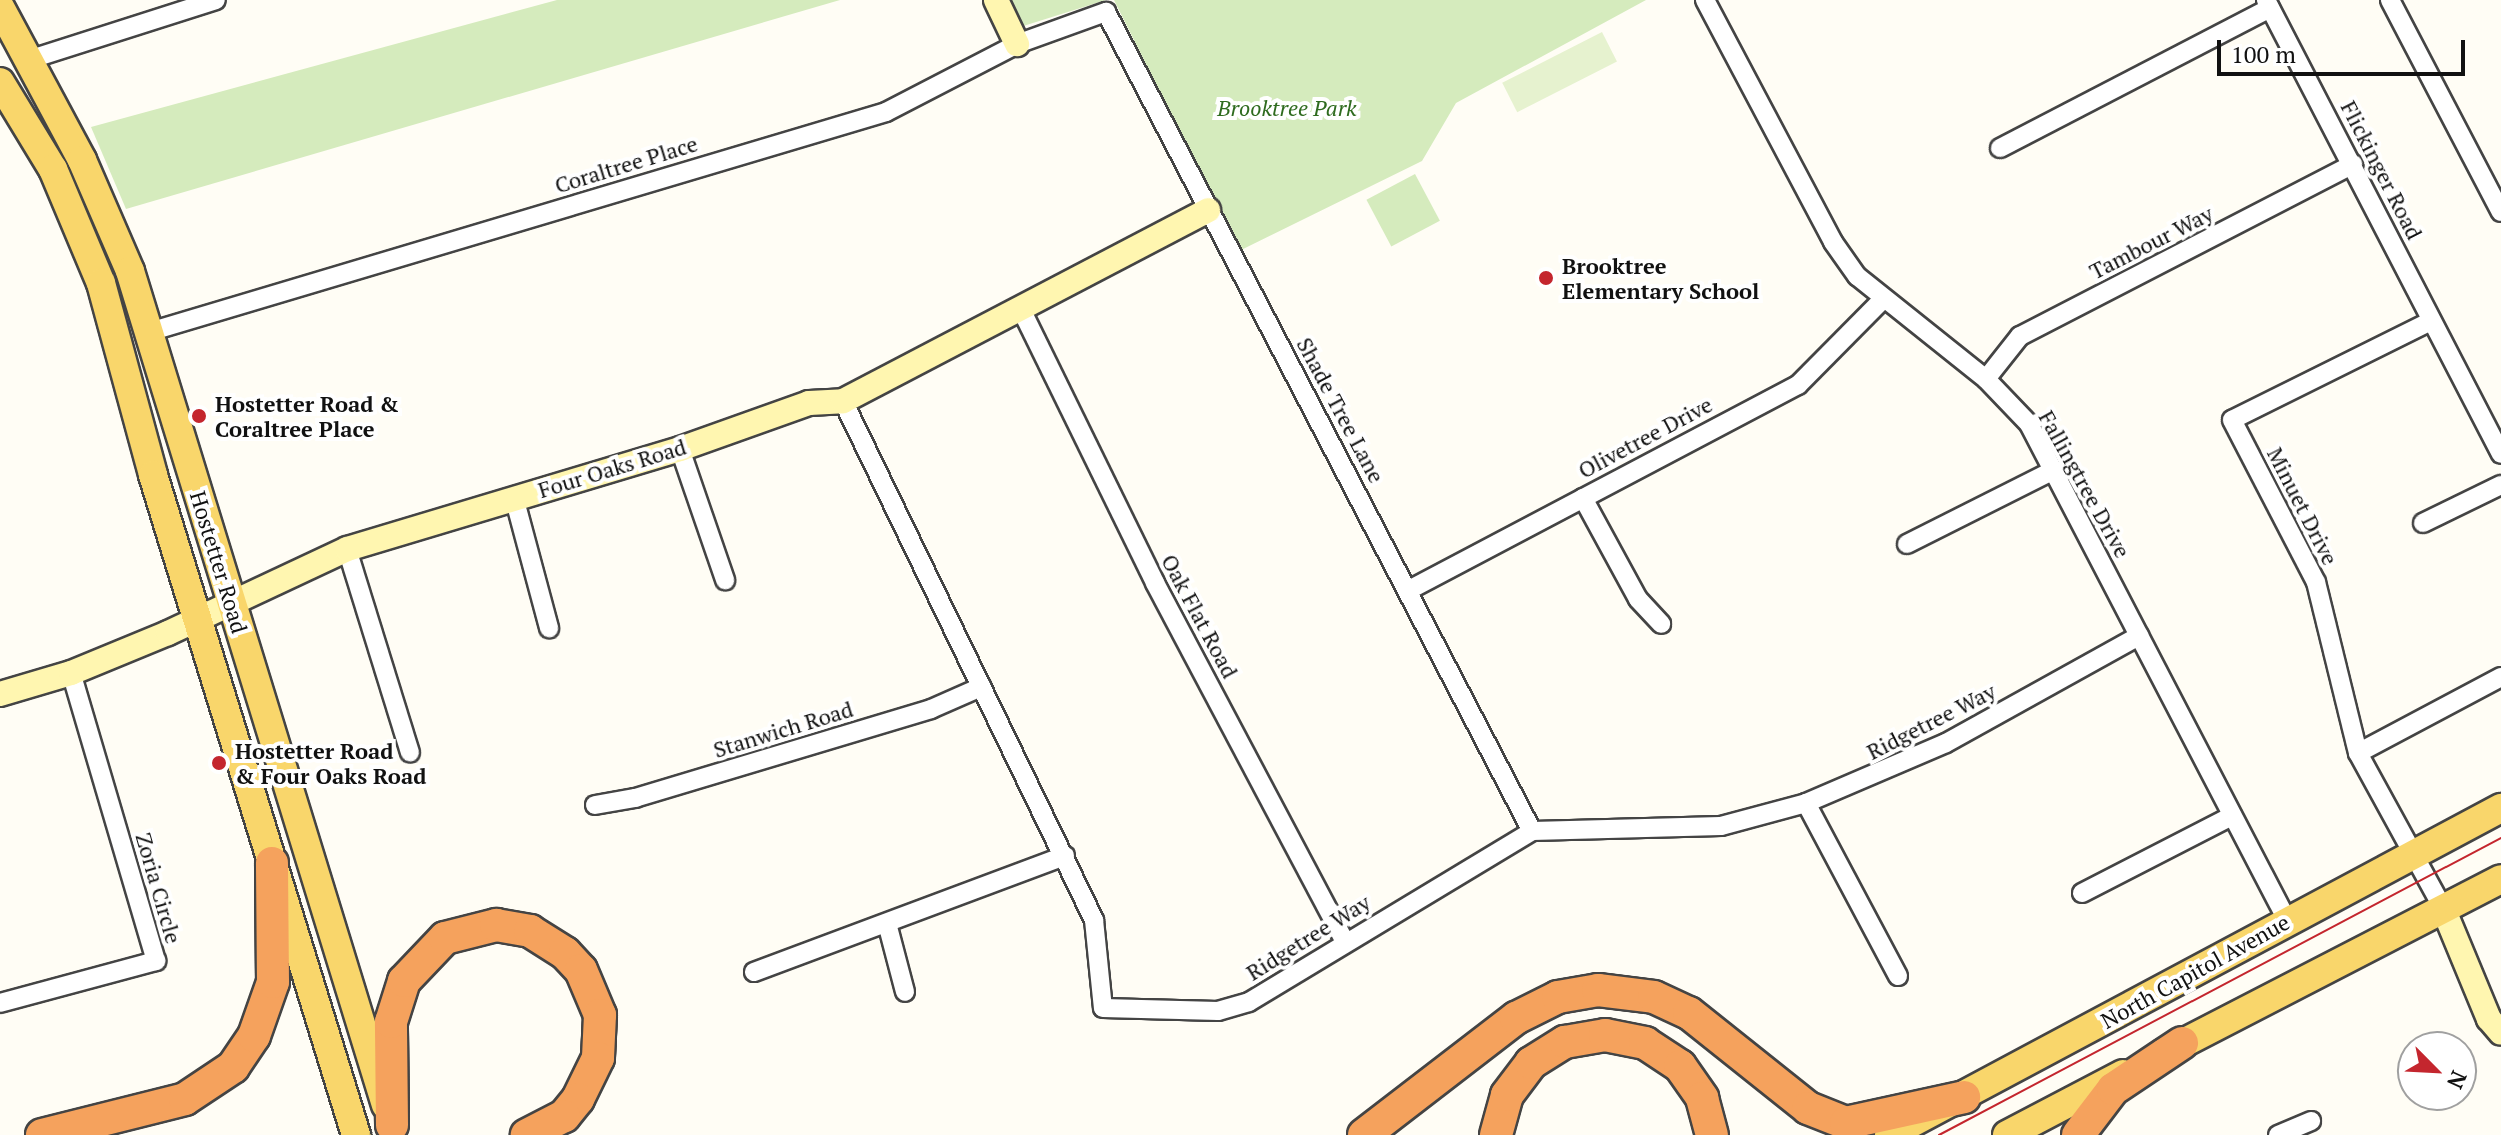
<!DOCTYPE html>
<html>
<head>
<meta charset="utf-8">
<style>
	body { margin:0 }
	#map { position:relative; width:2501px; height:1135px; overflow:hidden; background:#fffdf5; font-family:"PT Serif",serif }
	div>[style] { position:absolute }
	.green>* { inset:0; background:#d5ebbd; transform-origin:0 0 }
	.pitch>* { inset:0; background:#e6f2cf; transform-origin:0 0 }
	.roads { filter:drop-shadow(2px 0 #444) drop-shadow(-2px 0 #444) drop-shadow(0 2px #444) drop-shadow(0 -2px #444) }
	.street>* { height:18px; margin:-9px; padding:0 9px; transform-origin:9px; border-radius:9px; background:#fff }
	.secondary>* { height:24px; margin:-12px; padding:0 12px; transform-origin:12px; border-radius:12px; background:#fff6b0 }
	.primary>* { height:28px; margin:-14px; padding:0 14px; transform-origin:14px; border-radius:14px; background:#f9d66b }
	.highway>* { height:32px; margin:-16px; padding:0 16px; transform-origin:16px; border-radius:16px; background:#f5a25d }
	.tram>* { height:2px; margin:-1px; padding:0 1px; transform-origin:1px; border-radius:1px; background:#c4262e }
	.dots>* { width:22px; height:22px; translate:-50% -50%; box-sizing:border-box; border:4px solid #fff; border-radius:50% }
	span { translate:-50% -50%; white-space:nowrap; text-align:center; line-height:1.15; -webkit-text-stroke:8px #fff; paint-order:stroke }
	.park-label { font-size:22px; color:#2f6b1f; font-style:italic }
	.street-label { font-size:22px; color:#111 }
	.poi-label { font-size:22px; color:#111; font-weight:700 }
	.left { translate:0 -50%; text-align:left }
	.north { position:absolute; left:2397px; top:1031px; width:80px; height:80px; box-sizing:border-box; background:#fff; border:2px solid #a0a0a0; border-radius:50%; rotate:114deg; font-size:22px; font-weight:700; line-height:32px; text-align:center; color:#111 }
	.north::after { content:''; display:block; margin:auto; width:28px; height:36px; background:#c4262e; clip-path:polygon(50% 0,100% 100%,50% 72%,0 100%) }
	.scale { position:absolute; left:2217px; top:40px; width:248px; height:36px; box-sizing:border-box; border:4px solid #111; border-top:0; padding-left:10px; font-size:24px; line-height:28px; white-space:nowrap; color:#111; -webkit-text-stroke:6px #fff; paint-order:stroke }
</style>
</head>
<body>
<div id="map">
	<div class="green">
		<i style="clip-path:polygon(557px 0,840px 0,126px 209px,91px 127px)"></i>
		<i style="clip-path:polygon(1006px 0,1106px 0,1017px 28px)"></i>
		<i style="clip-path:polygon(1114px 0,1646px 0,1456px 103px,1422px 161px,1239px 251px)"></i>
		<i style="left:1415px;top:174px;width:53px;height:55px;rotate:62deg"></i>
	</div>
	<div class="pitch">
		<i style="left:1602px;top:32px;width:33px;height:112px;rotate:63deg"></i>
	</div>
	<div class="roads">
		<div class="street">
			<i style="left:1705px;top:0;width:274px;rotate:62.1deg"></i>
			<i style="left:1833px;top:242px;width:42px;rotate:54.8deg"></i>
			<i style="left:1857px;top:276px;width:165px;rotate:38.6deg"></i>
			<i style="left:1986px;top:379px;width:62px;rotate:46.3deg"></i>
			<i style="left:2029px;top:424px;width:559px;rotate:62.52deg"></i>
			<i style="left:2266px;top:0;width:511px;rotate:62.63deg"></i>
			<i style="left:2390px;top:0;width:239px;rotate:62.4deg"></i>
			<i style="left:28px;top:60px;width:197px;rotate:-17.7deg"></i>
			<i style="left:2000px;top:148px;width:304px;rotate:-27.4deg"></i>
			<i style="left:1021px;top:309px;width:305px;rotate:63.9deg"></i>
			<i style="left:1155px;top:583px;width:404px;rotate:62.1deg"></i>
			<i style="left:2431px;top:321px;width:222px;rotate:153.6deg"></i>
			<i style="left:2232px;top:420px;width:182px;rotate:62.6deg"></i>
			<i style="left:2316px;top:582px;width:176px;rotate:76.2deg"></i>
			<i style="left:2358px;top:753px;width:177px;rotate:61.3deg"></i>
			<i style="left:149px;top:332px;width:769px;rotate:-16.62deg"></i>
			<i style="left:886px;top:112px;width:148px;rotate:-27.4deg"></i>
			<i style="left:1017px;top:44px;width:95px;rotate:-19.8deg"></i>
			<i style="left:1106px;top:12px;width:923px;rotate:62.52deg"></i>
			<i style="left:1986px;top:379px;width:55px;rotate:-51.7deg"></i>
			<i style="left:2020px;top:336px;width:375px;rotate:-27.3deg"></i>
			<i style="left:843px;top:401px;width:577px;rotate:64.19deg"></i>
			<i style="left:1094px;top:920px;width:88px;rotate:84.2deg"></i>
			<i style="left:1103px;top:1008px;width:115px;rotate:1.5deg"></i>
			<i style="left:1218px;top:1011px;width:32px;rotate:-16deg"></i>
			<i style="left:1249px;top:1002px;width:331px;rotate:-31.1deg"></i>
			<i style="left:1532px;top:831px;width:189px;rotate:-1.5deg"></i>
			<i style="left:1721px;top:826px;width:88px;rotate:-15.1deg"></i>
			<i style="left:1806px;top:803px;width:152px;rotate:-23.2deg"></i>
			<i style="left:1946px;top:743px;width:221px;rotate:-29deg"></i>
			<i style="left:680px;top:449px;width:139px;rotate:71deg"></i>
			<i style="left:514px;top:497px;width:136px;rotate:75deg"></i>
			<i style="left:1583px;top:498px;width:115px;rotate:61.4deg"></i>
			<i style="left:1638px;top:599px;width:34px;rotate:47deg"></i>
			<i style="left:2423px;top:523px;width:87px;rotate:-26deg"></i>
			<i style="left:1907px;top:544px;width:165px;rotate:-26.7deg"></i>
			<i style="left:347px;top:549px;width:213px;rotate:72.8deg"></i>
			<i style="left:1409px;top:590px;width:440px;rotate:-27.8deg"></i>
			<i style="left:1798px;top:385px;width:120px;rotate:-45.3deg"></i>
			<i style="left:2358px;top:753px;width:162px;rotate:-28deg"></i>
			<i style="left:1806px;top:803px;width:196px;rotate:62deg"></i>
			<i style="left:595px;top:805px;width:41px;rotate:-9.9deg"></i>
			<i style="left:635px;top:798px;width:309px;rotate:-16.7deg"></i>
			<i style="left:931px;top:709px;width:55px;rotate:-23.7deg"></i>
			<i style="left:2082px;top:893px;width:169px;rotate:-27.2deg"></i>
			<i style="left:888px;top:927px;width:67px;rotate:75.3deg"></i>
			<i style="left:754px;top:972px;width:332px;rotate:-20.5deg"></i>
			<i style="left:0;top:1003px;width:162px;rotate:-15.1deg"></i>
			<i style="left:156px;top:961px;width:300px;rotate:-106.4deg"></i>
			<i style="left:2278px;top:1135px;width:36px;rotate:-23deg"></i>
		</div>
		<div class="secondary">
			<i style="left:996px;top:0;width:49px;rotate:64.5deg"></i>
			<i style="left:0;top:694px;width:74px;rotate:-16.5deg"></i>
			<i style="left:71px;top:673px;width:105px;rotate:-22.4deg"></i>
			<i style="left:168px;top:633px;width:198px;rotate:-25.1deg"></i>
			<i style="left:347px;top:549px;width:348px;rotate:-16.7deg"></i>
			<i style="left:680px;top:449px;width:137px;rotate:-19.6deg"></i>
			<i style="left:809px;top:403px;width:34px;rotate:-3deg"></i>
			<i style="left:843px;top:401px;width:412px;rotate:-27.6deg"></i>
			<i style="left:2443px;top:908px;width:120px;rotate:67.5deg"></i>
			<i style="left:2489px;top:1019px;width:18px;rotate:49deg"></i>
		</div>
		<div class="primary">
			<i style="left:0;top:7px;width:174px;rotate:61.8deg"></i>
			<i style="left:82px;top:160px;width:121px;rotate:66.6deg"></i>
			<i style="left:130px;top:271px;width:872px;rotate:72.94deg"></i>
			<i style="left:0;top:82px;width:102px;rotate:58.7deg"></i>
			<i style="left:53px;top:169px;width:124px;rotate:67.2deg"></i>
			<i style="left:101px;top:283px;width:199px;rotate:74.8deg"></i>
			<i style="left:153px;top:475px;width:691px;rotate:72.9deg"></i>
			<i style="left:2164px;top:1053px;width:379px;rotate:-27.3deg"></i>
			<i style="left:1889px;top:1135px;width:694px;rotate:-28.12deg"></i>
			<i style="left:2007px;top:1135px;width:131px;rotate:-27.7deg"></i>
		</div>
		<div class="highway">
			<i style="left:392px;top:1125px;width:103px;rotate:-90.6deg"></i>
			<i style="left:391px;top:1022px;width:43px;rotate:-72.4deg"></i>
			<i style="left:404px;top:981px;width:59px;rotate:-46.4deg"></i>
			<i style="left:445px;top:938px;width:53px;rotate:-14.3deg"></i>
			<i style="left:496px;top:925px;width:35px;rotate:10deg"></i>
			<i style="left:530px;top:931px;width:41px;rotate:32.2deg"></i>
			<i style="left:565px;top:953px;width:23px;rotate:47deg"></i>
			<i style="left:581px;top:970px;width:49px;rotate:67.1deg"></i>
			<i style="left:600px;top:1015px;width:43px;rotate:92.7deg"></i>
			<i style="left:598px;top:1058px;width:46px;rotate:116deg"></i>
			<i style="left:578px;top:1099px;width:22px;rotate:129deg"></i>
			<i style="left:564px;top:1116px;width:42px;rotate:152.8deg"></i>
			<i style="left:42px;top:1135px;width:147px;rotate:-14.1deg"></i>
			<i style="left:185px;top:1099px;width:58px;rotate:-33.7deg"></i>
			<i style="left:233px;top:1067px;width:37px;rotate:-56deg"></i>
			<i style="left:254px;top:1036px;width:57px;rotate:-70.6deg"></i>
			<i style="left:273px;top:982px;width:119px;rotate:-90.5deg"></i>
			<i style="left:1364px;top:1135px;width:192px;rotate:-37.6deg"></i>
			<i style="left:1516px;top:1018px;width:47px;rotate:-26.6deg"></i>
			<i style="left:1558px;top:997px;width:41px;rotate:-9.9deg"></i>
			<i style="left:1598px;top:990px;width:56px;rotate:7.1deg"></i>
			<i style="left:1654px;top:997px;width:38px;rotate:25deg"></i>
			<i style="left:1689px;top:1013px;width:152px;rotate:38.6deg"></i>
			<i style="left:1808px;top:1108px;width:41px;rotate:21.5deg"></i>
			<i style="left:1846px;top:1123px;width:121px;rotate:-12.4deg"></i>
			<i style="left:1496px;top:1135px;width:41px;rotate:-74.6deg"></i>
			<i style="left:1507px;top:1095px;width:40px;rotate:-53deg"></i>
			<i style="left:1531px;top:1063px;width:40px;rotate:-32deg"></i>
			<i style="left:1565px;top:1042px;width:41px;rotate:-9.9deg"></i>
			<i style="left:1605px;top:1035px;width:41px;rotate:11.3deg"></i>
			<i style="left:1645px;top:1043px;width:42px;rotate:33.3deg"></i>
			<i style="left:1680px;top:1066px;width:39px;rotate:55deg"></i>
			<i style="left:1702px;top:1098px;width:38px;rotate:75deg"></i>
			<i style="left:2078px;top:1135px;width:58px;rotate:-52.7deg"></i>
			<i style="left:2113px;top:1089px;width:83px;rotate:-33.7deg"></i>
		</div>
	</div>
	<div class="tram">
		<i style="left:1939px;top:1135px;width:636px;rotate:-27.86deg"></i>
	</div>
	<div class="dots">
		<i style="left:1546px;top:278px;background:#c4262e"></i>
		<i style="left:199px;top:416px;background:#c4262e"></i>
		<i style="left:219px;top:763px;background:#c4262e"></i>
	</div>
	<div class="park-label">
		<span style="left:1287px;top:108px">Brooktree Park</span>
	</div>
	<div class="street-label">
		<span style="left:626px;top:164px;rotate:-17deg">Coraltree Place</span>
		<span style="left:2382px;top:170px;rotate:63deg">Flickinger Road</span>
		<span style="left:2151px;top:242px;rotate:-27deg">Tambour Way</span>
		<span style="left:1341px;top:410px;rotate:62deg">Shade Tree Lane</span>
		<span style="left:1645px;top:437px;rotate:-28deg">Olivetree Drive</span>
		<span style="left:612px;top:468px;rotate:-17deg">Four Oaks Road</span>
		<span style="left:2085px;top:484px;rotate:61deg">Fallingtree Drive</span>
		<span style="left:2303px;top:506px;rotate:63deg">Minuet Drive</span>
		<span style="left:219px;top:562px;rotate:73deg">Hostetter Road</span>
		<span style="left:1200px;top:616px;rotate:62deg">Oak Flat Road</span>
		<span style="left:1931px;top:721px;rotate:-27deg">Ridgetree Way</span>
		<span style="left:783px;top:729px;rotate:-17deg">Stanwich Road</span>
		<span style="left:159px;top:888px;rotate:74deg">Zoria Circle</span>
		<span style="left:1308px;top:937px;rotate:-32deg">Ridgetree Way</span>
		<span style="left:2195px;top:971px;rotate:-29deg">North Capitol Avenue</span>
	</div>
	<div class="poi-label">
		<span class="left" style="left:1562px;top:278px">Brooktree<br>Elementary School</span>
		<span class="left" style="left:215px;top:416px">Hostetter Road &amp;<br>Coraltree Place</span>
		<span class="left" style="left:235px;top:763px">Hostetter Road<br>&amp; Four Oaks Road</span>
	</div>
	<div class="north">N</div>
	<div class="scale">100 m</div>
</div>
</body>
</html>
